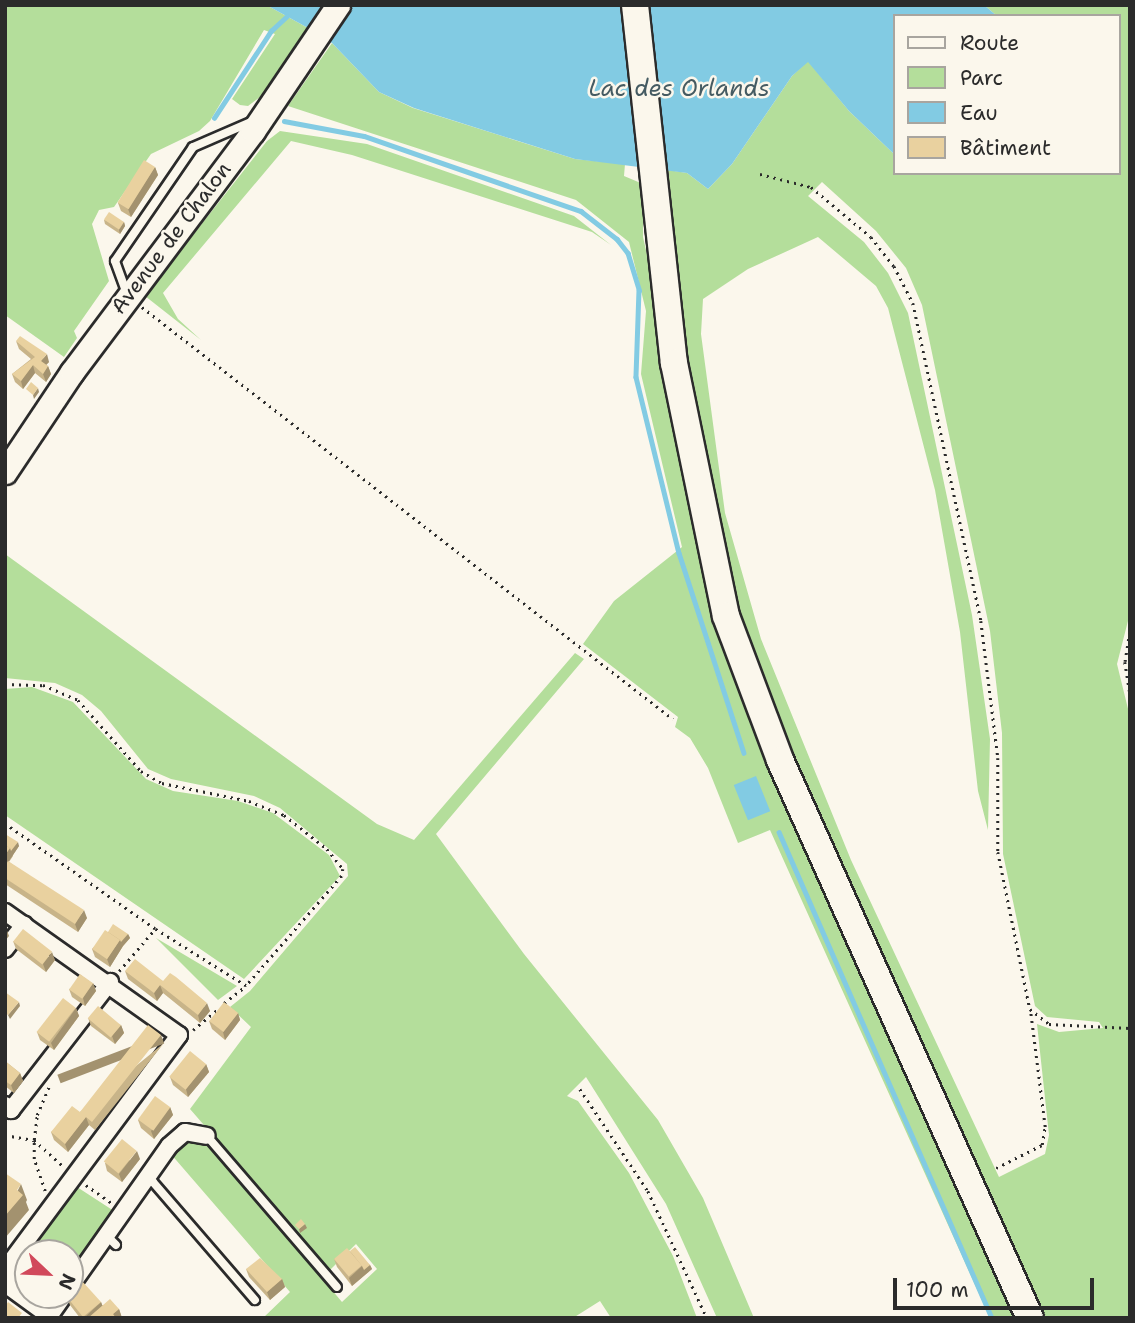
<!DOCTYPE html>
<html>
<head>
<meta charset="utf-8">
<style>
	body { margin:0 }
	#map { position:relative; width:1135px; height:1323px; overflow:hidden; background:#fbf7ec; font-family:"Shantell Sans",sans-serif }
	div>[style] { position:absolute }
	.green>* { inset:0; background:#b4de9b }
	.water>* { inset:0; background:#82cbe3; transform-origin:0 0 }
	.stream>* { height:4.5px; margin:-2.25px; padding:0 2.25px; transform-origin:2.25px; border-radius:2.25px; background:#82cbe3 }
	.path>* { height:2.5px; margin-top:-1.25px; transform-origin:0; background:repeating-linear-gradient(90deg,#2b2b2b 0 2px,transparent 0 7px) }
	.roads { filter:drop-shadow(2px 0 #2b2b2b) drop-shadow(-2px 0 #2b2b2b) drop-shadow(0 2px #2b2b2b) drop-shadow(0 -2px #2b2b2b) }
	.service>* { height:8px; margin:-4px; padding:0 4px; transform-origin:4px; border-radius:4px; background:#fbf7ec }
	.minor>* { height:16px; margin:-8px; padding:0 8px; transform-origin:8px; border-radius:8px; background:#fbf7ec }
	.secondary>* { height:23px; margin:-11.5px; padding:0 11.5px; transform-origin:11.5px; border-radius:11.5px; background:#fbf7ec }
	.primary>* { height:26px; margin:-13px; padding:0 13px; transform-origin:13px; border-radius:13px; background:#fbf7ec }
	.wall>* { inset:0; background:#c8b489 }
	.shaded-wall>* { inset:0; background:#a3926f; transform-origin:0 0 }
	.building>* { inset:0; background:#e9d19f; transform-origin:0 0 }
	span { translate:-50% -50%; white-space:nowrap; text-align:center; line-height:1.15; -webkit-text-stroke:5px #fbf7ec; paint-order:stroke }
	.street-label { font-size:21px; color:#2b2b2b }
	.water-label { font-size:23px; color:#455b62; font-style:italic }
	.frame { position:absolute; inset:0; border:7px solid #2b2b2b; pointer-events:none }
	.legend { position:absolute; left:893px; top:14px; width:228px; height:161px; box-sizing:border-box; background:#fbf7ec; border:2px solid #a8a59f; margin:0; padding:9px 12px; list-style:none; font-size:21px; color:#2b2b2b }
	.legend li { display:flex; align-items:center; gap:14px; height:35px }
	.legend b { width:35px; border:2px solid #a8a59f }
	.north { position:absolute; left:14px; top:1239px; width:70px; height:70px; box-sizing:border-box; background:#fbf7ec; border:2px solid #a8a59f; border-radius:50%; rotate:113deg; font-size:19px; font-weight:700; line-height:28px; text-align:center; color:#2b2b2b }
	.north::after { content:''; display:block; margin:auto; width:24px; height:32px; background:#d1495b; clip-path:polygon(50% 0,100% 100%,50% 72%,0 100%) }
	.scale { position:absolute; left:893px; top:1278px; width:201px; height:32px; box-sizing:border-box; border:4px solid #2b2b2b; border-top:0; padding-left:9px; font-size:21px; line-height:24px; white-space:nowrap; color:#2b2b2b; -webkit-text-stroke:5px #fbf7ec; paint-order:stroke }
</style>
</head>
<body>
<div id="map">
	<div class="green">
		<i style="clip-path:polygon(5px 5px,270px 7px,308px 28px,264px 94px,248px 106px,240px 105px,232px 99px,275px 34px,264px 30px,210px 121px,199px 131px,151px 154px,114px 207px,99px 210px,92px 224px,109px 281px,74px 331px,77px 338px,64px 357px,5px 315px)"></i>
		<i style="clip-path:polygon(evenodd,984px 5px,1130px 5px,1130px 613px,1117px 664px,1130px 717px,1130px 1318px,1045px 1318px,811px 800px,758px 669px,729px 583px,708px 493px,686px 351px,668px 170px,687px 173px,708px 189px,732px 164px,792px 76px,808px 61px,849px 111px,895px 155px,895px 173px,1119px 173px,1119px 16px,997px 16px,984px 5px,822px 182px,876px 231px,906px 268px,922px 305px,990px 631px,1002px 733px,1003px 854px,1035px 1006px,1047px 1017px,1099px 1022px,1103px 1028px,1059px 1032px,1037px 1024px,1049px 1135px,1045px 1154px,999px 1177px,851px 860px,761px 639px,725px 513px,701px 334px,703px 299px,748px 269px,818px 237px,876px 286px,888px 308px,935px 490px,960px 632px,978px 791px,988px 830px,990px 739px,972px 615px,908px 313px,888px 273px,864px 242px,808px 196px,822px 182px)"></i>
		<i style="clip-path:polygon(332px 43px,379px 92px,413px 108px,575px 159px,625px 164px,624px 176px,643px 184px,643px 237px,658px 303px,673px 413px,694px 532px,723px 643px,742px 699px,1015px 1318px,990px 1318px,770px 830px,738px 843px,708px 768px,690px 738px,675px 727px,678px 717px,583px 644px,614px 601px,682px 547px,641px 374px,646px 311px,629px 242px,576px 200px,288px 106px)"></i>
		<i style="clip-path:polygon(280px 131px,367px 144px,574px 216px,611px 245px,592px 232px,352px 155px,291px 141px,163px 293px,178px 319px,201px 340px,145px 296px,267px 141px)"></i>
		<i style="clip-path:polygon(5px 554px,377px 824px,414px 840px,575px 653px,584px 659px,436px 834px,524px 954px,658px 1120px,703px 1198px,754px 1318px,717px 1318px,666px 1204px,586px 1077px,567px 1096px,578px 1101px,629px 1173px,673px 1256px,697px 1318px,611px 1318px,600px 1301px,573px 1318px,263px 1318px,290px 1292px,170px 1153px,184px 1138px,207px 1142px,342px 1302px,377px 1269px,356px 1244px,330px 1270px,190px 1109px,251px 1027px,230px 1007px,250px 991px,348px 876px,347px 864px,280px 808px,254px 796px,171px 779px,148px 769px,101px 711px,82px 695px,55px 683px,5px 678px)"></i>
		<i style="clip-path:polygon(32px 687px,73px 702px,146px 779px,173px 791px,238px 801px,273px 813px,329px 855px,340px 876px,244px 979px,5px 815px,5px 689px)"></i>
		<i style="clip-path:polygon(156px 938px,237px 986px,218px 1000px)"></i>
		<i style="clip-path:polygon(77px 1187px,114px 1211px,70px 1272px,70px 1253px,31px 1253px)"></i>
	</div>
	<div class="water">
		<i style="clip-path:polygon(250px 5px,984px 5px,997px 16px,895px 16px,895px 155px,849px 111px,808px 62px,792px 76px,732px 164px,708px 189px,687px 173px,575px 159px,414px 108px,379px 92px,332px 43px,308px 28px,270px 7px)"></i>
		<i style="left:756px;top:776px;width:38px;height:24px;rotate:68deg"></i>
	</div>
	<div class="stream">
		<i style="left:214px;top:118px;width:104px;rotate:-56.8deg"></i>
		<i style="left:271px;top:31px;width:21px;rotate:-43deg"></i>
		<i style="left:284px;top:121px;width:81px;rotate:10.6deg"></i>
		<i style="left:364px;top:136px;width:230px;rotate:19.1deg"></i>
		<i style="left:581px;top:211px;width:46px;rotate:37.9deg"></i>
		<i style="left:617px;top:239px;width:18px;rotate:52deg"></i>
		<i style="left:628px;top:253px;width:39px;rotate:73deg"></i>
		<i style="left:639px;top:290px;width:87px;rotate:92deg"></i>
		<i style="left:636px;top:377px;width:181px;rotate:76.3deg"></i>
		<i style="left:679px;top:553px;width:210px;rotate:72deg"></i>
		<i style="left:779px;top:832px;width:531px;rotate:66.33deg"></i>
	</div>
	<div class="path">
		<i style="left:760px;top:174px;width:53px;rotate:14.3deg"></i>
		<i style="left:811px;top:187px;width:78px;rotate:39.8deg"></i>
		<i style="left:871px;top:237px;width:37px;rotate:52deg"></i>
		<i style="left:894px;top:266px;width:42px;rotate:62.8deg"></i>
		<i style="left:913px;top:303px;width:325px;rotate:77.9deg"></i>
		<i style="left:981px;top:621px;width:138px;rotate:82.9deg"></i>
		<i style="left:998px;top:758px;width:94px;rotate:90deg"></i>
		<i style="left:998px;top:852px;width:160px;rotate:78.5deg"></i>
		<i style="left:1030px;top:1009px;width:24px;rotate:38deg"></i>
		<i style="left:1049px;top:1024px;width:81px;rotate:2.8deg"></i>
		<i style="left:142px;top:307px;width:672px;rotate:37.81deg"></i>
		<i style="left:1130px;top:632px;width:30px;rotate:99deg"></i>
		<i style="left:1125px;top:662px;width:33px;rotate:81deg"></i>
		<i style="left:5px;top:684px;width:38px;rotate:2deg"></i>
		<i style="left:43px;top:685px;width:38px;rotate:23deg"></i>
		<i style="left:78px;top:700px;width:95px;rotate:48.4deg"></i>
		<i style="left:141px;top:771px;width:24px;rotate:30deg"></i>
		<i style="left:162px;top:783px;width:89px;rotate:11.7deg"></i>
		<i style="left:249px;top:801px;width:38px;rotate:22deg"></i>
		<i style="left:284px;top:815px;width:55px;rotate:38.3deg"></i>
		<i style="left:327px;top:849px;width:26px;rotate:51deg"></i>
		<i style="left:343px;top:869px;width:7px;rotate:98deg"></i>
		<i style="left:342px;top:876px;width:146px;rotate:131.1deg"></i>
		<i style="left:246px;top:986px;width:107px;rotate:-147.9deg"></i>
		<i style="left:155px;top:929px;width:183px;rotate:-145deg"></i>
		<i style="left:119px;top:971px;width:55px;rotate:-49.4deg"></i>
		<i style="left:224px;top:1003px;width:28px;rotate:-38deg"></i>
		<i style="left:193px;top:1030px;width:34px;rotate:-40deg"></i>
		<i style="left:580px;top:1089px;width:123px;rotate:56.3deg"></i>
		<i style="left:648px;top:1191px;width:140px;rotate:65.1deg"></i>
		<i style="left:5px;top:1135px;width:29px;rotate:10deg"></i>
		<i style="left:34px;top:1140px;width:40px;rotate:42deg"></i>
		<i style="left:996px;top:1168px;width:51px;rotate:-26.6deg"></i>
		<i style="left:1042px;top:1145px;width:18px;rotate:-81deg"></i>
		<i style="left:1045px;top:1127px;width:119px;rotate:-97.2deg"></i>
		<i style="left:86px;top:1185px;width:32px;rotate:35deg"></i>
		<i style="left:45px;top:1191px;width:34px;rotate:-109deg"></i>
		<i style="left:34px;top:1159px;width:19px;rotate:-90deg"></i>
		<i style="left:34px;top:1140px;width:25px;rotate:-83deg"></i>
		<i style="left:37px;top:1115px;width:30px;rotate:-67deg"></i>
	</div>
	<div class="roads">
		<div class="service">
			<i style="left:127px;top:294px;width:35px;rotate:-110deg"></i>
			<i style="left:115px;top:261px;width:138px;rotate:-55.6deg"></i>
			<i style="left:193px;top:147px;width:65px;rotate:-23.4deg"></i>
			<i style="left:207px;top:1136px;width:199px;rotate:49.3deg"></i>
			<i style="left:145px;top:1180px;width:8px;rotate:14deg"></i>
			<i style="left:153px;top:1182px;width:156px;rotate:49.2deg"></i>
			<i style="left:106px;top:1235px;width:14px;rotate:45deg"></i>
		</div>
		<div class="minor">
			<i style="left:5px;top:912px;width:213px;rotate:35.3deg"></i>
			<i style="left:179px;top:1035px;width:287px;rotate:126.6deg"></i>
			<i style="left:8px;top:1265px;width:21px;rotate:90deg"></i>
			<i style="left:8px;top:1286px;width:51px;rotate:36.2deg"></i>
			<i style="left:5px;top:949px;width:31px;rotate:-52deg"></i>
			<i style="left:5px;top:1105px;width:8px;rotate:40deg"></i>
			<i style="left:11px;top:1110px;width:162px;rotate:-52.3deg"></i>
			<i style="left:70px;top:1287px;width:172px;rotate:-54.9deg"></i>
			<i style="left:169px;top:1146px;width:21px;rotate:-41deg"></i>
			<i style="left:185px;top:1132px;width:22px;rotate:10deg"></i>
			<i style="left:48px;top:1318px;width:28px;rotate:-55deg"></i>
		</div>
		<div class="secondary">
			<i style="left:5px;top:472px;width:120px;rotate:-56.2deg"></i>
			<i style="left:72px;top:372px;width:301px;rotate:-53.1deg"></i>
			<i style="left:253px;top:131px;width:152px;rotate:-56deg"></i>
		</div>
		<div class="primary">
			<i style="left:635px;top:5px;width:360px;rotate:83.8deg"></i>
			<i style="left:674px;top:363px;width:258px;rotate:78.4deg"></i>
			<i style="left:726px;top:616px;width:154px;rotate:69.4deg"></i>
			<i style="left:780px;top:760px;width:611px;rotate:65.87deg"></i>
		</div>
	</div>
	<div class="wall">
		<i style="clip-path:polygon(155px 167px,158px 175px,131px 217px,121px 211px,118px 203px)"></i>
		<i style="clip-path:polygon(104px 220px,124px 222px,125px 226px,120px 234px,105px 224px)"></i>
		<i style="clip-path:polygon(16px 341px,49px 362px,46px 365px,48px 366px,51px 374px,46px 382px,35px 373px,23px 389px,15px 382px,12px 374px,31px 359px,19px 349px)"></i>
		<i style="clip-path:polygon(5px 834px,19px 846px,13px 855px,13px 856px,9px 862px,87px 918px,78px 932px,5px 884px)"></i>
		<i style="clip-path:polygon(108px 932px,128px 934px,130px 938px,123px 946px,110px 967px,95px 957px,92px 949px)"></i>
		<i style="clip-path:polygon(13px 941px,55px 960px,46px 972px,16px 949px)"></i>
		<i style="clip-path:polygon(125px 971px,163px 981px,210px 1011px,200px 1023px,163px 993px,157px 1001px,128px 979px)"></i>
		<i style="clip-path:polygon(93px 983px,96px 991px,85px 1006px,72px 997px,69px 989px)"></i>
		<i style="clip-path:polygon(76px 1008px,79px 1016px,54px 1050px,40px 1040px,37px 1032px)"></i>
		<i style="clip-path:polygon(238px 1013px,240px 1020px,225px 1040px,212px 1029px,209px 1021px)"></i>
		<i style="clip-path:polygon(88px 1018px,121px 1025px,124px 1033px,115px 1044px,91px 1026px)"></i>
		<i style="clip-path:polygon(164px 1043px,95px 1130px,89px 1125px,68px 1152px,54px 1140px,51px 1132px,80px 1112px)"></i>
		<i style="clip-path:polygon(5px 1061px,20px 1073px,23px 1081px,14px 1093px,5px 1086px)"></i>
		<i style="clip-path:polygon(206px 1064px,209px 1072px,188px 1097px,173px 1085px,170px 1077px)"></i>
		<i style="clip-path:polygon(170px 1107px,173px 1115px,154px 1139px,141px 1128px,138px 1120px)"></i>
		<i style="clip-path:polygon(140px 1159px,122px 1182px,107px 1171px,105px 1163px)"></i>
		<i style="clip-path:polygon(350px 1251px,370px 1265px,372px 1269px,352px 1286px,337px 1267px,334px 1259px)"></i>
		<i style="clip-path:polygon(246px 1269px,282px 1279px,285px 1287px,270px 1300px,249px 1277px)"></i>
		<i style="clip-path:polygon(67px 1297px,101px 1302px,102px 1305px,119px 1309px,122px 1318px,80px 1318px,70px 1305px)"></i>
	</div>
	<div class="shaded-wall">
		<i style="clip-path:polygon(155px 167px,158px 175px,131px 217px,128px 209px)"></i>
		<i style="clip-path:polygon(124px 222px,125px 226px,120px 234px,119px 230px)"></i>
		<i style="clip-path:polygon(47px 354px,49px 362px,43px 368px,41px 361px)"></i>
		<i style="clip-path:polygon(33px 365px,35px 373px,23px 389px,21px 381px)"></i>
		<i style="clip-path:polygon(48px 366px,51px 374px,46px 382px,43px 374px)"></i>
		<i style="clip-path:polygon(38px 388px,39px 392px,34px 399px,33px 395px)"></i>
		<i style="clip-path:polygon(18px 842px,19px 846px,5px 867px,5px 855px,10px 848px)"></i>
		<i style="clip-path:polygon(84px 910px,87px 918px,78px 932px,75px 924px)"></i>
		<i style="clip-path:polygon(6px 928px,9px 936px,5px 941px,5px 929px)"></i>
		<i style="clip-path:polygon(128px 934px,130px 938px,123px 946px,110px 967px,107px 959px,120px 940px)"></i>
		<i style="clip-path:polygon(52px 952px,55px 960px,46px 972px,43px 964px)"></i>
		<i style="clip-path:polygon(93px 983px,96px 991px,85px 1006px,83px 998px)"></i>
		<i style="clip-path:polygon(160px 985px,163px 993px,157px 1001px,154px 993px)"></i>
		<i style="clip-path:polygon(19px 1002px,20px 1006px,10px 1019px,8px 1015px)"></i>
		<i style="clip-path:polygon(207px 1003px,210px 1011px,200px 1023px,198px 1015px)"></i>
		<i style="clip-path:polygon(76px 1008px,79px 1016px,54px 1050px,51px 1043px)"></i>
		<i style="clip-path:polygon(238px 1013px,240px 1020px,225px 1040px,223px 1032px)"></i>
		<i style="clip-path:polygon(121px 1025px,124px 1033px,115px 1044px,112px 1036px)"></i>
		<i style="left:161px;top:1035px;width:9px;height:111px;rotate:69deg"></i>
		<i style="clip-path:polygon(206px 1064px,209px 1072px,188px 1097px,186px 1089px)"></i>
		<i style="clip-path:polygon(20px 1073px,23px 1081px,14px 1093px,11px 1085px)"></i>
		<i style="clip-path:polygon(170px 1107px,173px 1115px,154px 1139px,151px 1131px)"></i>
		<i style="clip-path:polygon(86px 1117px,89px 1125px,68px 1152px,65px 1144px)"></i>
		<i style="clip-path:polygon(137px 1151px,140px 1159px,122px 1182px,119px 1174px)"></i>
		<i style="clip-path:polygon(21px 1184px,27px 1200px,26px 1202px,29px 1210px,5px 1238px,5px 1216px)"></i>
		<i style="clip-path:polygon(305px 1224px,307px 1228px,300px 1233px,299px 1229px)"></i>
		<i style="clip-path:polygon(370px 1265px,372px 1269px,352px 1286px,349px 1278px,362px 1266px)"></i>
		<i style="clip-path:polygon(282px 1279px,285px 1287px,270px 1300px,267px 1292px)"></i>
		<i style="clip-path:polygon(101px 1302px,104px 1310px,95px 1318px,84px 1318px)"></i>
		<i style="clip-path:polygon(119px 1309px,122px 1318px,114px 1318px,113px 1314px)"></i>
	</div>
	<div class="building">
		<i style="left:144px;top:160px;width:13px;height:50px;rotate:32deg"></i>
		<i style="left:109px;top:212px;width:18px;height:9px;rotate:34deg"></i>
		<i style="clip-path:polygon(20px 336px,47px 354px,41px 361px,48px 366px,43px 374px,33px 365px,21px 381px,12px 374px,35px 357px,16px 341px)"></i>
		<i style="clip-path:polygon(31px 382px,38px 388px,33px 395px,26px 389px)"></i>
		<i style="clip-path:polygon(5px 834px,18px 842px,11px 851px,10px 848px,5px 845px)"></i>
		<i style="clip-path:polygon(5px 845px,10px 848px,5px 855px)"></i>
		<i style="clip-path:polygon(8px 861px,84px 910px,75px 924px,5px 878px,5px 866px)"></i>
		<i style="clip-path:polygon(113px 924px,128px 934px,121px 942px,120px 940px,108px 932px)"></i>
		<i style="left:23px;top:929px;width:37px;height:16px;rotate:38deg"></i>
		<i style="left:105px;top:930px;width:18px;height:23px;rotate:34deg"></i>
		<i style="clip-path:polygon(135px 959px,163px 981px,170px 973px,176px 977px,207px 1003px,198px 1015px,160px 985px,154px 993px,125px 971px)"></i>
		<i style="left:80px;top:974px;width:16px;height:19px;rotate:35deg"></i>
		<i style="clip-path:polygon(5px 992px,19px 1002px,8px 1015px,5px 1013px)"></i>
		<i style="left:63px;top:998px;width:16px;height:43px;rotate:38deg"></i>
		<i style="left:224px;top:1002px;width:18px;height:24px;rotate:38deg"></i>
		<i style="left:98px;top:1006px;width:30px;height:16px;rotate:40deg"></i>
		<i style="clip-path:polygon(148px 1025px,161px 1035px,92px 1122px,86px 1117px,65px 1144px,51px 1132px,72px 1106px,80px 1112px)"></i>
		<i style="left:190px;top:1051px;width:21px;height:33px;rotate:39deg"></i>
		<i style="clip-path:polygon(5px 1061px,20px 1073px,11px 1085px,5px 1081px)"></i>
		<i style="left:155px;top:1096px;width:19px;height:29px;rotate:36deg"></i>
		<i style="left:122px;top:1139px;width:19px;height:29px;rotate:39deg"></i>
		<i style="clip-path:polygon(5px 1173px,21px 1184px,17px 1190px,23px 1195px,5px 1216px)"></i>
		<i style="clip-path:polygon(301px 1219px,305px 1224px,299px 1229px,295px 1225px)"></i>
		<i style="clip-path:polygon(355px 1247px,370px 1265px,364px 1270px,362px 1266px,350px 1251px)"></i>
		<i style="left:347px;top:1248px;width:23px;height:17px;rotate:50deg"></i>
		<i style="clip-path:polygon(260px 1258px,282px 1279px,267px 1292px,246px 1269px)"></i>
		<i style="clip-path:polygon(82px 1281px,101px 1302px,83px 1317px,67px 1297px)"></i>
		<i style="clip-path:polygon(110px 1299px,119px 1309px,113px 1314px,116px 1318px,88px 1318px)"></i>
		<i style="clip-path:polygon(8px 1302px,22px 1313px,18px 1318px,5px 1318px,5px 1307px)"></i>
	</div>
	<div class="street-label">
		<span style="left:171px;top:238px;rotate:-53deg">Avenue de Chalon</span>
	</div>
	<div class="water-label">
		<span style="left:679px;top:88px">Lac des Orlands</span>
	</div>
	<div class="frame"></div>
	<ul class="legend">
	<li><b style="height:9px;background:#fbf7ec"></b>Route</li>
	<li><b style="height:19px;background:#b4de9b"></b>Parc</li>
	<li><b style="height:19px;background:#82cbe3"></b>Eau</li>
	<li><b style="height:19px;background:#e9d19f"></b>Bâtiment</li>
	</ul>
	<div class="north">N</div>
	<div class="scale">100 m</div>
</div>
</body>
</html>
